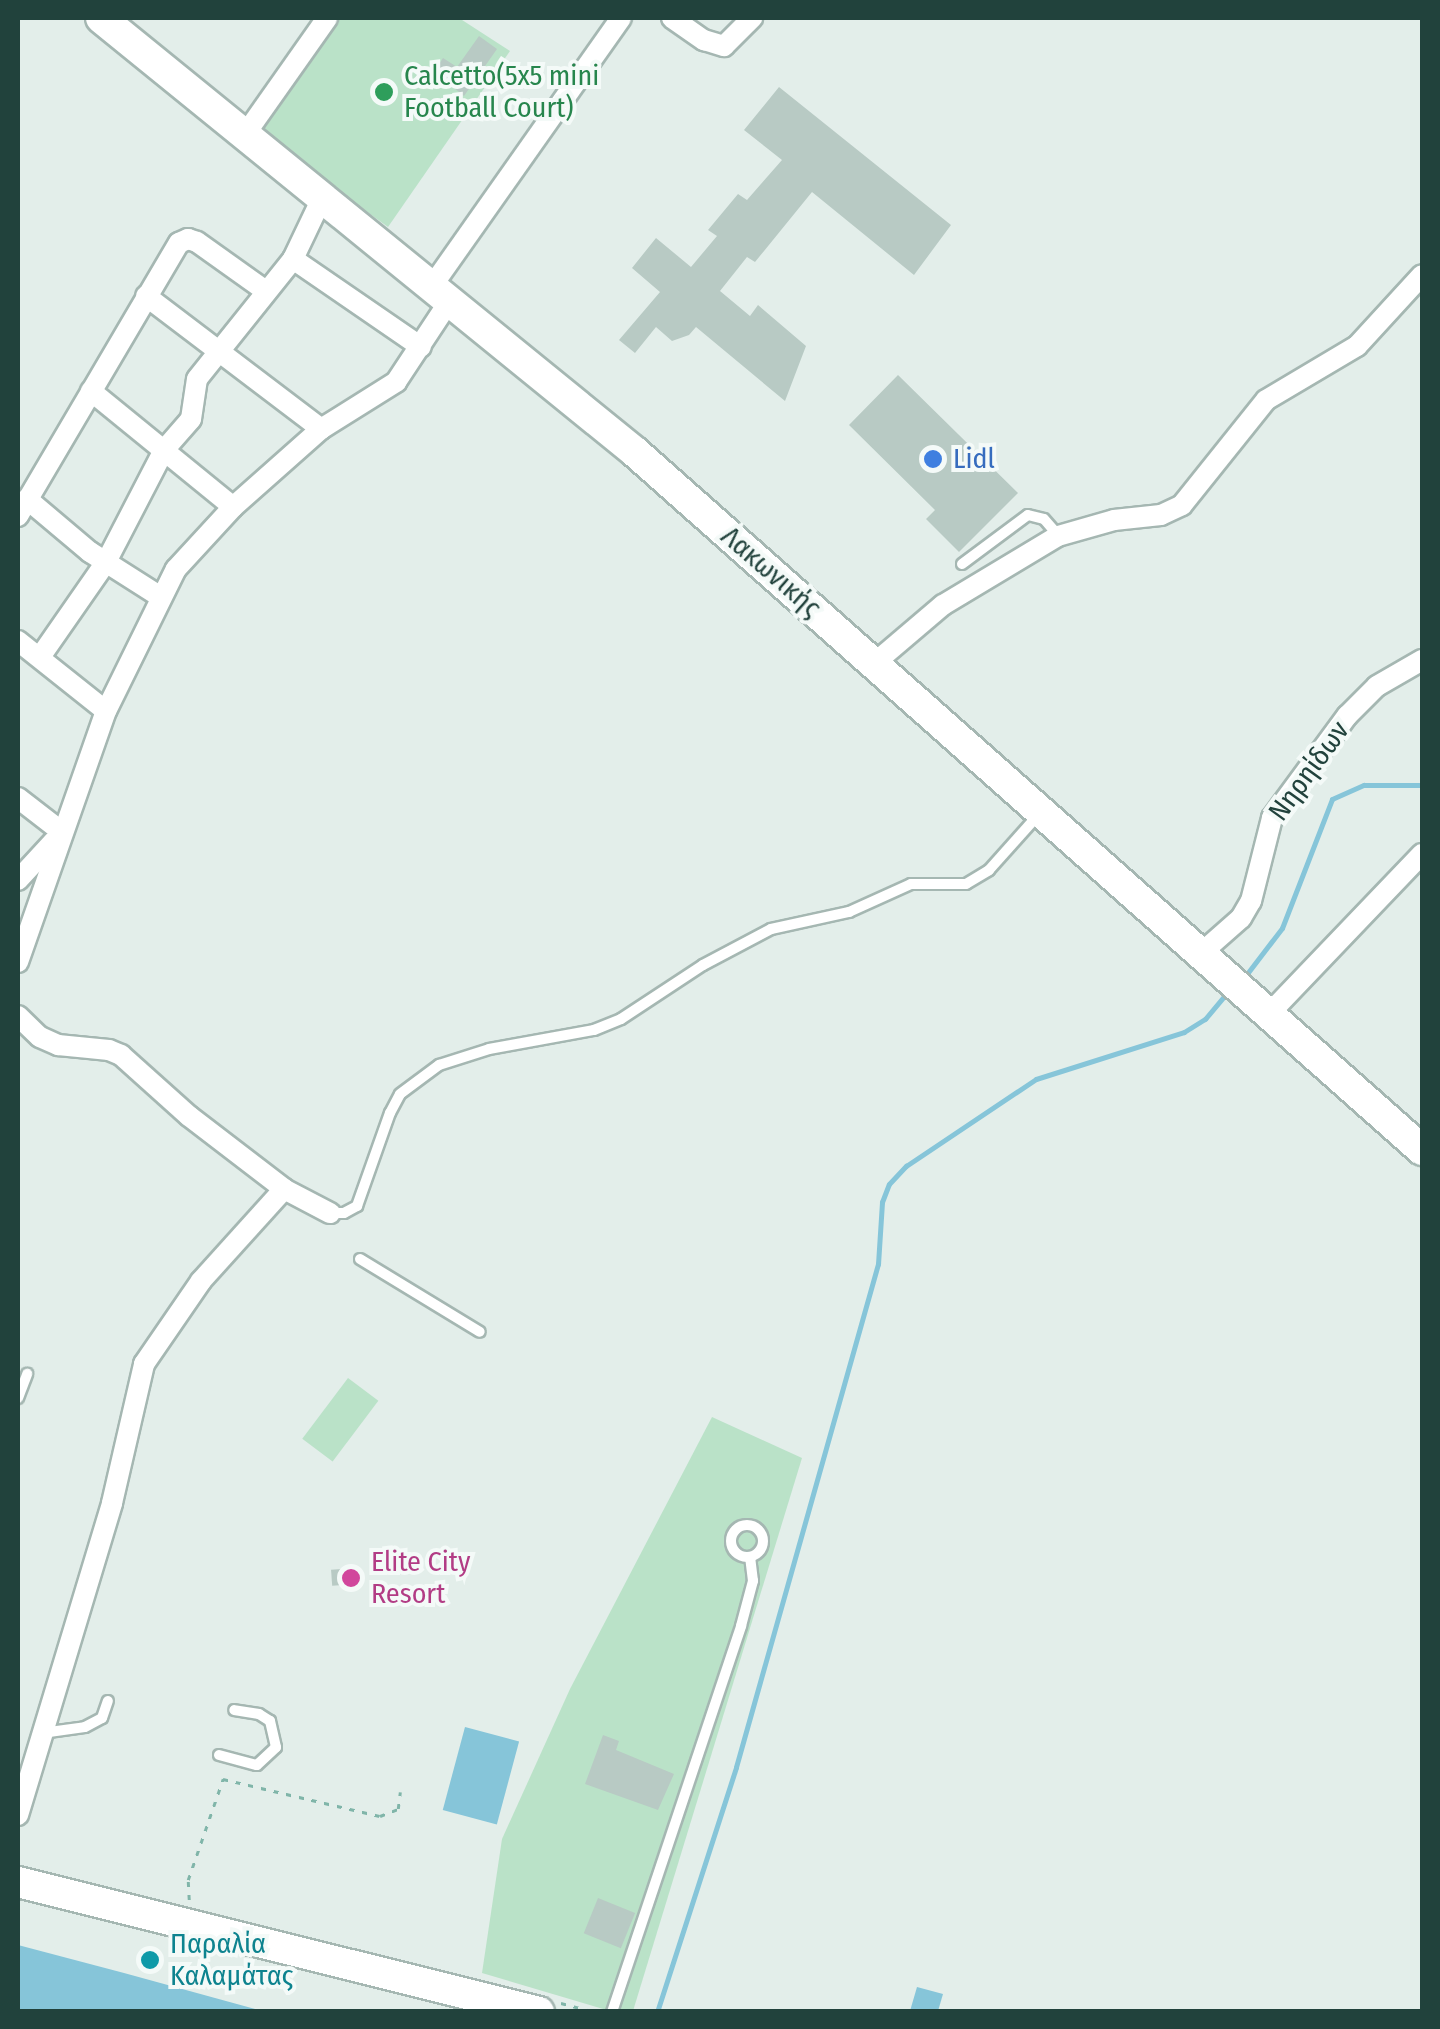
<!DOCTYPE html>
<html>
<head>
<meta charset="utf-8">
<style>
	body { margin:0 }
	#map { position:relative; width:1440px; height:2029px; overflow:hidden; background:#e3eeea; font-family:"Fira Sans Condensed",sans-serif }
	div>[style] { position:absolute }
	.green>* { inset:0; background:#bae2c8; transform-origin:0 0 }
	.water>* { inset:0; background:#86c5d9; transform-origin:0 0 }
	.stream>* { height:5px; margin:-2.5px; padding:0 2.5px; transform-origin:2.5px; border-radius:2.5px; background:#86c5d9 }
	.building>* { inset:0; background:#b8cac4; transform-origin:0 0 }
	.path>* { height:2.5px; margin-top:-1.25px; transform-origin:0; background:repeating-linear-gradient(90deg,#80b5a9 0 5px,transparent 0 13px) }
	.roads { filter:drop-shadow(2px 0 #a5b7b2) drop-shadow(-2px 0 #a5b7b2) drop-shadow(0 2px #a5b7b2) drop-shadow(0 -2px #a5b7b2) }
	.service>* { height:10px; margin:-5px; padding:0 5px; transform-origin:5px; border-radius:5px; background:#fff }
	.service>.ring { margin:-5px; padding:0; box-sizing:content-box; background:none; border:10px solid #fff; border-radius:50% }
	.minor>* { height:20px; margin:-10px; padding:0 10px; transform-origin:10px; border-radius:10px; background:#fff }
	.secondary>* { height:30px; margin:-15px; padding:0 15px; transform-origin:15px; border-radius:15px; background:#fff }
	.dots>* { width:28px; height:28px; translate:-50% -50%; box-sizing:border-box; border:5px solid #f4faf8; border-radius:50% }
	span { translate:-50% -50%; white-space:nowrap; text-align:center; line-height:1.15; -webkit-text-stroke:8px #f4faf8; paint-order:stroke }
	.leisure-label { font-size:28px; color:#27864d }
	.left { translate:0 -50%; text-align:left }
	.shop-label { font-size:28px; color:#366cbe }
	.street-label { font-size:28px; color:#21423c }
	.hotel-label { font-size:28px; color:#b23c85 }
	.culture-label { font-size:28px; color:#0d838f }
	.frame { position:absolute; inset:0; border:20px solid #21423c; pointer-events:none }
</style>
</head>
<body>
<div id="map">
	<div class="green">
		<i style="clip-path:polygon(339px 18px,459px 18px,510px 51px,388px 227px,258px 133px)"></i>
		<i style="left:348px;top:1378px;width:38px;height:76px;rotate:37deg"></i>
		<i style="clip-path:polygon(712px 1417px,802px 1458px,633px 2011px,610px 2011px,482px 1973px,502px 1839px,570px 1689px)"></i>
	</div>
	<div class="water">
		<i style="left:465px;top:1727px;width:56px;height:86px;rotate:15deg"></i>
		<i style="clip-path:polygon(18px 1945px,124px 1973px,262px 2011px,18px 2011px)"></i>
		<i style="clip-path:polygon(917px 1987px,943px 1994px,938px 2011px,910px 2011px)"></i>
	</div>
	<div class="stream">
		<i style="left:1243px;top:979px;width:64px;rotate:-52.6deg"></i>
		<i style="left:1282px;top:928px;width:138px;rotate:-68.8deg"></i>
		<i style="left:1332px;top:799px;width:35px;rotate:-24deg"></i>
		<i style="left:1364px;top:785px;width:58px"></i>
		<i style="left:657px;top:2012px;width:257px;rotate:-72.1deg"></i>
		<i style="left:736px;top:1767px;width:523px;rotate:-74.24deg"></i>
		<i style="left:878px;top:1264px;width:62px;rotate:-86.3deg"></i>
		<i style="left:882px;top:1202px;width:19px;rotate:-69deg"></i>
		<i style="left:889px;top:1184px;width:25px;rotate:-47deg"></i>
		<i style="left:906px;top:1166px;width:156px;rotate:-33.8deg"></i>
		<i style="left:1036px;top:1079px;width:155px;rotate:-17.6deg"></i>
		<i style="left:1184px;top:1032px;width:25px;rotate:-32deg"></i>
		<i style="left:1205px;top:1019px;width:34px;rotate:-50deg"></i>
	</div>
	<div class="building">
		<i style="clip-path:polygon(479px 36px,497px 49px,464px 96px,434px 72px,443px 58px,457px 67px)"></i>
		<i style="clip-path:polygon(779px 87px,951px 225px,914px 275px,812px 192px,755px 262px,747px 257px,720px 291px,750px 316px,758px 305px,806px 346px,785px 401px,696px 327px,689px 335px,672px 341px,656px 327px,635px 353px,619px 340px,660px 292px,632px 268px,656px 238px,691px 267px,717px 236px,708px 230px,738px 194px,747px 200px,782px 160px,744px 130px)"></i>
		<i style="clip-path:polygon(898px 375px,1018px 493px,959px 552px,926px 519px,935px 510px,849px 425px)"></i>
		<i style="left:357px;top:1568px;width:16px;height:26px;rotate:86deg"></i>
		<i style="clip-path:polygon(603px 1735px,619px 1741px,616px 1750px,674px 1774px,658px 1810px,585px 1784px)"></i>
		<i style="left:598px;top:1898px;width:40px;height:38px;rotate:22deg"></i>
	</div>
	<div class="path">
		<i style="left:189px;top:1900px;width:20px;rotate:-93deg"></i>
		<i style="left:188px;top:1880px;width:107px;rotate:-70.9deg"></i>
		<i style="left:223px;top:1779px;width:161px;rotate:13.3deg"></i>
		<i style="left:380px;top:1816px;width:19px;rotate:-21deg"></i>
		<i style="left:398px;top:1809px;width:17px;rotate:-83deg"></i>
		<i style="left:561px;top:2003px;width:34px;rotate:15deg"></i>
	</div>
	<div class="roads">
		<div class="service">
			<i style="left:962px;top:564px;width:82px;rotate:-36.6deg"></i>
			<i style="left:1028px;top:515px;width:16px;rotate:14deg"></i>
			<i style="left:1044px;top:519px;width:21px;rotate:49deg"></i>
			<i style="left:331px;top:1213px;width:13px"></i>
			<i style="left:344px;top:1213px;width:15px;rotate:-28deg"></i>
			<i style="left:357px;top:1206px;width:99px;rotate:-70.5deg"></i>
			<i style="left:390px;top:1113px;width:21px;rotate:-62deg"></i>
			<i style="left:400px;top:1094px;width:49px;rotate:-36.6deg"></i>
			<i style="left:439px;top:1065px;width:52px;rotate:-17.7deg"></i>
			<i style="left:489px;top:1049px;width:107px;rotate:-10.3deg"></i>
			<i style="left:594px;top:1030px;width:29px;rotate:-22deg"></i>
			<i style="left:621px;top:1019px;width:98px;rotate:-33.4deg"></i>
			<i style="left:703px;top:965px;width:77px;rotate:-27.9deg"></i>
			<i style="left:771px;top:929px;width:80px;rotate:-12.3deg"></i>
			<i style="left:849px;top:912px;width:68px;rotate:-24.3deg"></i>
			<i style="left:911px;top:884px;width:55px"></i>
			<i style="left:966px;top:884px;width:27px;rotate:-31deg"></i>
			<i style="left:989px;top:870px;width:75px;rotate:-48.2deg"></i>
			<i style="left:360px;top:1259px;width:140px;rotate:31.3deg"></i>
			<i style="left:18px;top:1398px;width:26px;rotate:-69deg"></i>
			<i class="ring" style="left:731px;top:1525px;width:22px;height:22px"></i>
			<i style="left:42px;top:1733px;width:43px;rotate:-7.9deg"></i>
			<i style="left:85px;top:1727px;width:19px;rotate:-28deg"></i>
			<i style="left:102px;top:1718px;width:18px;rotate:-71deg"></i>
			<i style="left:219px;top:1755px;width:39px;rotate:15deg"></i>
			<i style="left:257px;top:1765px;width:26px;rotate:-43deg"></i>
			<i style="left:276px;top:1747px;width:27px;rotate:-103deg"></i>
			<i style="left:270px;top:1721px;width:13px;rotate:-148deg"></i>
			<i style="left:259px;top:1714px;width:25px;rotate:-171deg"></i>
			<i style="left:612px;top:2012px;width:407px;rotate:-71.5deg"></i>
			<i style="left:741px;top:1626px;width:47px;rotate:-75.1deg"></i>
			<i style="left:753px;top:1581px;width:23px;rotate:-97deg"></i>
		</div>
		<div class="minor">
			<i style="left:672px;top:18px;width:39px;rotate:35deg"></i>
			<i style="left:704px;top:40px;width:21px;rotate:17deg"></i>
			<i style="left:724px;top:46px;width:40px;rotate:-45deg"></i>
			<i style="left:246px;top:133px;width:141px;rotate:-54.8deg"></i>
			<i style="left:293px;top:259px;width:155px;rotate:34.5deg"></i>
			<i style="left:432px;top:286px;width:328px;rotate:-54.8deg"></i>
			<i style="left:146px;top:296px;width:220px;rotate:37.2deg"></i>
			<i style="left:91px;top:391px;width:183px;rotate:39.2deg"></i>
			<i style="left:27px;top:499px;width:82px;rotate:40.1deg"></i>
			<i style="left:90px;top:552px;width:82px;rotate:32.5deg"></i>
			<i style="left:18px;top:516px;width:317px;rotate:-59.5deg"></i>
			<i style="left:179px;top:243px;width:10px;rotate:-24deg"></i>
			<i style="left:188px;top:239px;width:9px;rotate:18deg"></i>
			<i style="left:197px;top:242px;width:85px;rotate:35.4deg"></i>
			<i style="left:18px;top:641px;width:112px;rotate:38.5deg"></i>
			<i style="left:40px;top:657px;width:116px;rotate:-55.2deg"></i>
			<i style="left:106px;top:562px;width:126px;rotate:-62.6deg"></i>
			<i style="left:164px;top:450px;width:41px;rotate:-48.9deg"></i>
			<i style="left:191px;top:419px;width:40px;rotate:-81.5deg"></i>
			<i style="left:197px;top:379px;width:154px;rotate:-51.3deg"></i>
			<i style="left:293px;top:259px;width:70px;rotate:-64.5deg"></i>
			<i style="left:876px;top:662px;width:88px;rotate:-40.4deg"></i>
			<i style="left:943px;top:605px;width:134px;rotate:-31deg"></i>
			<i style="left:1058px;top:536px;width:58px;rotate:-15.9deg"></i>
			<i style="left:1114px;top:520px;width:47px;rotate:-6.1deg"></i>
			<i style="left:1161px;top:515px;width:23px;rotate:-25deg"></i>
			<i style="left:1182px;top:505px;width:134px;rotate:-51.3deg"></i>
			<i style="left:1266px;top:400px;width:106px;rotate:-30.7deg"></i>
			<i style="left:1357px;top:346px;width:96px;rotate:-47.5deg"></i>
			<i style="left:18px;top:798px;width:56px;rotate:37.7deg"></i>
			<i style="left:18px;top:880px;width:53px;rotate:-47.3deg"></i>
			<i style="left:1199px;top:955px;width:56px;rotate:-41.4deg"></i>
			<i style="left:1241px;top:918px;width:20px;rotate:-60deg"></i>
			<i style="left:1251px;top:901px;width:86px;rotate:-75.8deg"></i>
			<i style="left:1272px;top:818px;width:127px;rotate:-53.7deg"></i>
			<i style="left:1347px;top:716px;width:42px;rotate:-45deg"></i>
			<i style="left:1377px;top:686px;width:52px;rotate:-30deg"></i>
			<i style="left:18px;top:962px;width:266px;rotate:-70.7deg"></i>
			<i style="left:106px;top:711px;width:158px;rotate:-63.8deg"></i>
			<i style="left:176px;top:569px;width:84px;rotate:-47.4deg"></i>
			<i style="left:233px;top:507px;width:118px;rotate:-41.6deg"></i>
			<i style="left:321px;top:429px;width:89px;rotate:-32.1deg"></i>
			<i style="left:396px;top:382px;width:98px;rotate:-56.6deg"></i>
			<i style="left:18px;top:1016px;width:30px;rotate:44deg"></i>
			<i style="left:40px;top:1037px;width:20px;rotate:24deg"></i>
			<i style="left:58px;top:1045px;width:51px;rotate:5.6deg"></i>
			<i style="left:109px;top:1050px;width:13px;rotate:23deg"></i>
			<i style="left:121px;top:1055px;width:91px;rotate:41.9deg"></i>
			<i style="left:189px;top:1116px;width:120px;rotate:37.5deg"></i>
			<i style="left:284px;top:1189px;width:52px;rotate:27.6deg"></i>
			<i style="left:1267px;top:1016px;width:224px;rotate:-46.3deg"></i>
			<i style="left:18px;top:1815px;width:326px;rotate:-73.2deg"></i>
			<i style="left:112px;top:1503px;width:143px;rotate:-77deg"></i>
			<i style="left:144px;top:1364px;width:101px;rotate:-55.5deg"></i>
			<i style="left:201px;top:1281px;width:124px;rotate:-47.9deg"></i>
		</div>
		<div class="secondary">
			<i style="left:101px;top:18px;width:688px;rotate:39.1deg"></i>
			<i style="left:635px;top:452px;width:1052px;rotate:41.57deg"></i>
			<i style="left:18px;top:1882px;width:537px;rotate:14.01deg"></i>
		</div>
	</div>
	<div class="dots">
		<i style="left:384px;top:92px;background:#2e9e5b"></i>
		<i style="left:933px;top:459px;background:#3f7fe0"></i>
		<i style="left:351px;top:1578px;background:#d1479c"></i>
		<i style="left:150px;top:1960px;background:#0f9aa8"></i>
	</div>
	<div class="leisure-label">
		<span class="left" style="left:404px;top:92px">Calcetto(5x5 mini<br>Football Court)</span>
	</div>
	<div class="shop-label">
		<span class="left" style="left:953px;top:459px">Lidl</span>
	</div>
	<div class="street-label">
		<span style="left:771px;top:572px;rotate:41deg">Λακωνικής</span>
		<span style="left:1309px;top:771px;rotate:-54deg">Νηρηίδων</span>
	</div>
	<div class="hotel-label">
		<span class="left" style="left:371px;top:1578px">Elite City<br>Resort</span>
	</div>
	<div class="culture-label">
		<span class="left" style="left:170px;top:1960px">Παραλία<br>Καλαμάτας</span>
	</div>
	<div class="frame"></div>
</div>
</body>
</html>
